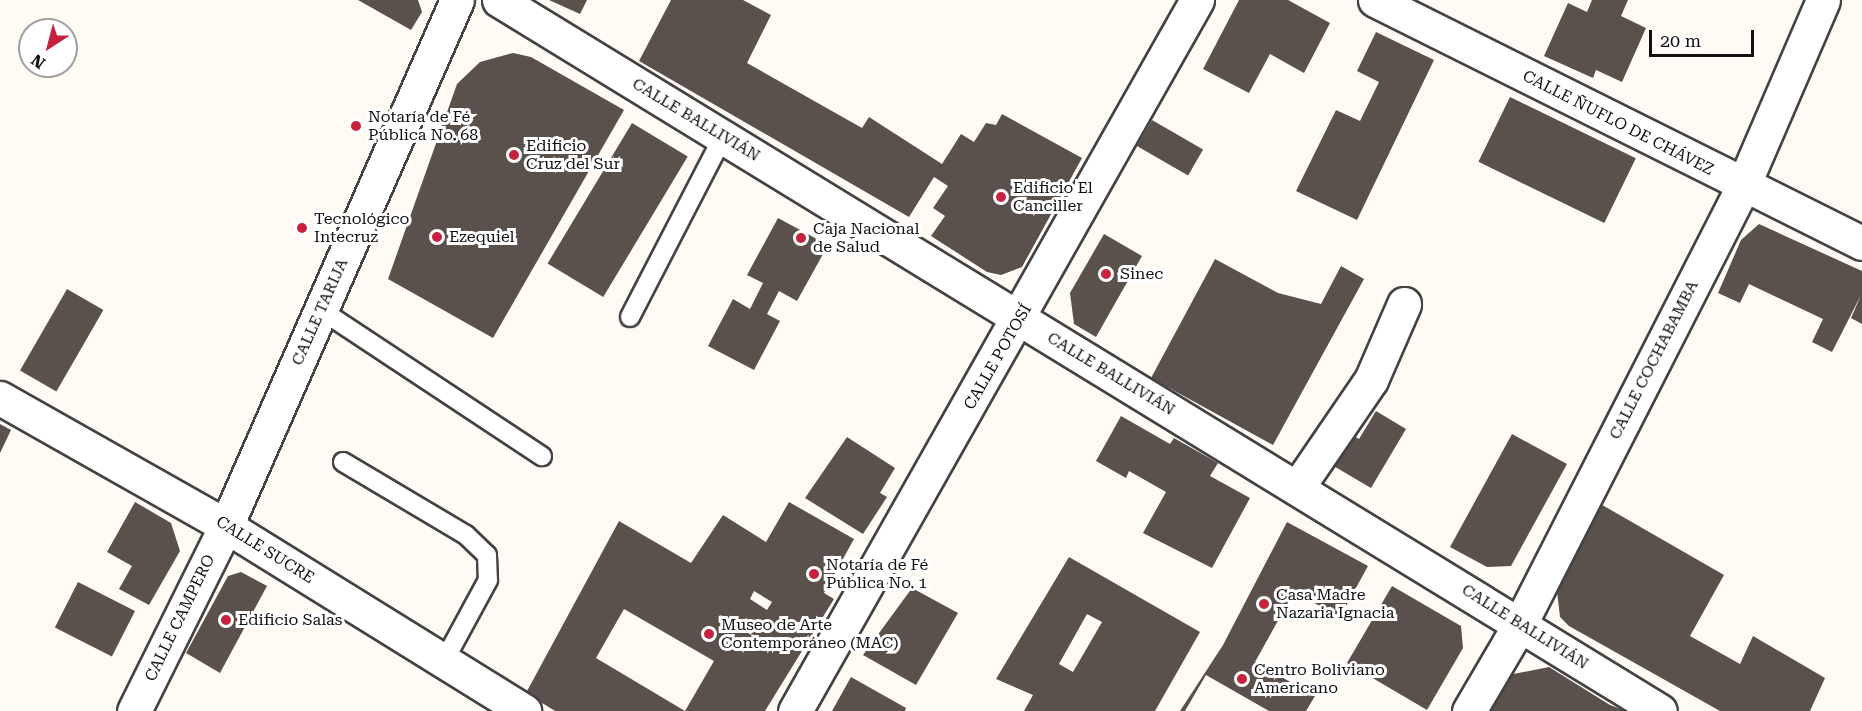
<!DOCTYPE html>
<html>
<head>
<meta charset="utf-8">
<style>
	body { margin:0 }
	#map { position:relative; width:1862px; height:711px; overflow:hidden; background:#fffbf4; font-family:"Roboto Serif",serif }
	div>[style] { position:absolute }
	.building>* { inset:0; background:#5a504c; transform-origin:0 0 }
	.roads { filter:drop-shadow(2px 0 #434343) drop-shadow(-2px 0 #434343) drop-shadow(0 2px #434343) drop-shadow(0 -2px #434343) }
	.service>* { height:18px; margin:-9px; padding:0 9px; transform-origin:9px; border-radius:9px; background:#fff }
	.minor>* { height:33px; margin:-16.5px; padding:0 16.5px; transform-origin:16.5px; border-radius:16.5px; background:#fff }
	.tertiary>* { height:33px; margin:-16.5px; padding:0 16.5px; transform-origin:16.5px; border-radius:16.5px; background:#fff }
	.dots>* { width:16px; height:16px; translate:-50% -50%; box-sizing:border-box; border:3px solid #fff; border-radius:50% }
	span { translate:-50% -50%; white-space:nowrap; text-align:center; line-height:1.15; -webkit-text-stroke:6px #fff; paint-order:stroke }
	.poi-label { font-size:16px; color:#101010 }
	.left { translate:0 -50%; text-align:left }
	.street-label { font-size:16px; color:#101010 }
	.north { position:absolute; left:18px; top:18px; width:60px; height:60px; box-sizing:border-box; background:#fff; border:2px solid #9f9f9f; border-radius:50%; rotate:216deg; font-size:16px; font-weight:700; line-height:24px; text-align:center; color:#101010 }
	.north::after { content:''; display:block; margin:auto; width:21px; height:27px; background:#c6223e; clip-path:polygon(50% 0,100% 100%,50% 72%,0 100%) }
	.scale { position:absolute; left:1649px; top:30px; width:105px; height:27px; box-sizing:border-box; border:3px solid #101010; border-top:0; padding-left:8px; font-size:18px; line-height:21px; white-space:nowrap; color:#101010; -webkit-text-stroke:4px #fff; paint-order:stroke }
</style>
</head>
<body>
<div id="map">
	<div class="building">
		<i style="clip-path:polygon(358px 0,418px 0,422px 12px,411px 30px)"></i>
		<i style="clip-path:polygon(549px 0,587px 0,580px 14px)"></i>
		<i style="clip-path:polygon(671px 0,743px 0,771px 15px,747px 63px,862px 128px,869px 117px,942px 164px,961px 134px,974px 142px,986px 123px,996px 125px,1002px 114px,1082px 158px,1022px 267px,1001px 275px,987px 272px,931px 236px,945px 216px,933px 208px,948px 186px,934px 177px,909px 217px,639px 61px)"></i>
		<i style="clip-path:polygon(1239px 0,1288px 0,1330px 23px,1304px 73px,1270px 54px,1249px 93px,1203px 69px)"></i>
		<i style="clip-path:polygon(1592px 0,1628px 0,1621px 16px,1646px 28px,1622px 82px,1596px 70px,1593px 78px,1544px 56px,1568px 3px,1587px 12px)"></i>
		<i style="clip-path:polygon(1376px 32px,1434px 60px,1357px 220px,1296px 191px,1336px 110px,1360px 121px,1379px 82px,1357px 71px)"></i>
		<i style="clip-path:polygon(513px 53px,531px 57px,624px 110px,493px 338px,388px 279px,457px 84px,480px 62px)"></i>
		<i style="left:1510px;top:97px;width:140px;height:72px;rotate:26deg"></i>
		<i style="left:1152px;top:120px;width:59px;height:30px;rotate:30deg"></i>
		<i style="left:632px;top:123px;width:65px;height:164px;rotate:31deg"></i>
		<i style="clip-path:polygon(778px 218px,828px 245px,797px 301px,779px 291px,767px 314px,780px 321px,754px 370px,708px 346px,733px 299px,750px 309px,763px 283px,747px 275px)"></i>
		<i style="clip-path:polygon(1759px 224px,1862px 271px,1862px 324px,1851px 318px,1861px 295px,1832px 352px,1812px 342px,1823px 319px,1749px 284px,1740px 303px,1718px 293px,1741px 240px)"></i>
		<i style="clip-path:polygon(1104px 234px,1142px 256px,1096px 337px,1074px 324px,1070px 293px)"></i>
		<i style="clip-path:polygon(1215px 259px,1278px 293px,1321px 304px,1341px 266px,1364px 279px,1273px 445px,1151px 378px)"></i>
		<i style="left:67px;top:289px;width:42px;height:94px;rotate:30deg"></i>
		<i style="clip-path:polygon(1376px 411px,1406px 429px,1371px 488px,1320px 458px,1339px 428px,1359px 439px)"></i>
		<i style="clip-path:polygon(1121px 416px,1170px 444px,1174px 438px,1218px 463px,1210px 476px,1250px 498px,1212px 568px,1143px 533px,1166px 492px,1129px 471px,1126px 478px,1096px 461px)"></i>
		<i style="clip-path:polygon(0 424px,11px 430px,0 453px)"></i>
		<i style="clip-path:polygon(1512px 434px,1567px 464px,1511px 566px,1487px 567px,1450px 547px)"></i>
		<i style="clip-path:polygon(847px 437px,895px 468px,880px 493px,887px 497px,863px 534px,805px 498px)"></i>
		<i style="clip-path:polygon(135px 502px,171px 523px,180px 551px,149px 605px,119px 589px,132px 566px,107px 552px)"></i>
		<i style="clip-path:polygon(evenodd,789px 502px,854px 539px,824px 593px,834px 599px,765px 711px,555px 711px,526px 693px,619px 521px,691px 563px,723px 515px,766px 542px,789px 502px,754px 591px,772px 602px,767px 610px,750px 599px,754px 591px,789px 502px,624px 609px,714px 661px,685px 711px,596px 658px,624px 609px)"></i>
		<i style="clip-path:polygon(1597px 502px,1724px 575px,1690px 636px,1740px 664px,1753px 636px,1825px 678px,1810px 711px,1720px 711px,1569px 626px,1560px 617px,1556px 583px)"></i>
		<i style="clip-path:polygon(1287px 522px,1368px 566px,1340px 617px,1294px 592px,1255px 662px,1315px 696px,1306px 711px,1269px 711px,1206px 675px,1185px 711px,1180px 711px,1223px 645px)"></i>
		<i style="clip-path:polygon(evenodd,1069px 557px,1200px 632px,1155px 711px,1024px 711px,1033px 695px,996px 679px,1069px 557px,1087px 614px,1102px 622px,1073px 672px,1059px 664px,1087px 614px)"></i>
		<i style="clip-path:polygon(241px 572px,267px 586px,220px 673px,186px 653px,228px 576px)"></i>
		<i style="left:78px;top:582px;width:64px;height:51px;rotate:27deg"></i>
		<i style="clip-path:polygon(1392px 586px,1461px 626px,1463px 648px,1427px 710px,1347px 663px)"></i>
		<i style="clip-path:polygon(912px 588px,958px 613px,916px 685px,863px 655px)"></i>
		<i style="clip-path:polygon(1549px 667px,1610px 705px,1626px 711px,1487px 711px,1508px 675px)"></i>
		<i style="clip-path:polygon(851px 677px,906px 708px,905px 711px,832px 711px)"></i>
	</div>
	<div class="roads">
		<div class="service">
			<i style="left:321px;top:310px;width:265px;rotate:33.5deg"></i>
			<i style="left:630px;top:317px;width:203px;rotate:-62.7deg"></i>
			<i style="left:343px;top:462px;width:143px;rotate:30.7deg"></i>
			<i style="left:466px;top:535px;width:29px;rotate:44deg"></i>
			<i style="left:487px;top:555px;width:25px;rotate:88deg"></i>
			<i style="left:488px;top:580px;width:92px;rotate:118.5deg"></i>
		</div>
		<div class="minor">
			<i style="left:499px;top:0;width:1361px;rotate:31.48deg"></i>
			<i style="left:1375px;top:0;width:544px;rotate:26.52deg"></i>
			<i style="left:0;top:398px;width:260px;rotate:29.5deg"></i>
			<i style="left:226px;top:526px;width:351px;rotate:31.8deg"></i>
			<i style="left:1297px;top:488px;width:131px;rotate:-55.6deg"></i>
			<i style="left:1371px;top:380px;width:83px;rotate:-66.5deg"></i>
			<i style="left:134px;top:711px;width:207px;rotate:-63.6deg"></i>
			<i style="left:226px;top:526px;width:574px;rotate:-66.29deg"></i>
		</div>
		<div class="tertiary">
			<i style="left:795px;top:711px;width:817px;rotate:-60.52deg"></i>
			<i style="left:1469px;top:711px;width:101px;rotate:-59.6deg"></i>
			<i style="left:1520px;top:624px;width:492px;rotate:-63deg"></i>
			<i style="left:1743px;top:186px;width:202px;rotate:-66.7deg"></i>
		</div>
	</div>
	<div class="dots">
		<i style="left:356px;top:126px;background:#c6223e"></i>
		<i style="left:514px;top:155px;background:#c6223e"></i>
		<i style="left:1001px;top:197px;background:#c6223e"></i>
		<i style="left:302px;top:228px;background:#c6223e"></i>
		<i style="left:437px;top:237px;background:#c6223e"></i>
		<i style="left:801px;top:238px;background:#c6223e"></i>
		<i style="left:1106px;top:274px;background:#c6223e"></i>
		<i style="left:814px;top:574px;background:#c6223e"></i>
		<i style="left:1264px;top:604px;background:#c6223e"></i>
		<i style="left:226px;top:620px;background:#c6223e"></i>
		<i style="left:709px;top:634px;background:#c6223e"></i>
		<i style="left:1242px;top:679px;background:#c6223e"></i>
	</div>
	<div class="poi-label">
		<span class="left" style="left:368px;top:126px">Notaría de Fé<br>Pública No. 68</span>
		<span class="left" style="left:526px;top:155px">Edificio<br>Cruz del Sur</span>
		<span class="left" style="left:1013px;top:197px">Edificio El<br>Canciller</span>
		<span class="left" style="left:314px;top:228px">Tecnológico<br>Intecruz</span>
		<span class="left" style="left:813px;top:238px">Caja Nacional<br>de Salud</span>
		<span class="left" style="left:449px;top:237px">Ezequiel</span>
		<span class="left" style="left:1120px;top:274px">Sinec</span>
		<span class="left" style="left:826px;top:574px">Notaría de Fé<br>Pública No. 1</span>
		<span class="left" style="left:1276px;top:604px">Casa Madre<br>Nazaria Ignacia</span>
		<span class="left" style="left:238px;top:620px">Edificio Salas</span>
		<span class="left" style="left:721px;top:634px">Museo de Arte<br>Contemporáneo (MAC)</span>
		<span class="left" style="left:1254px;top:679px">Centro Boliviano<br>Americano</span>
	</div>
	<div class="street-label">
		<span style="left:696px;top:120px;rotate:31deg">CALLE BALLIVIÁN</span>
		<span style="left:1618px;top:123px;rotate:27deg">CALLE ÑUFLO DE CHÁVEZ</span>
		<span style="left:320px;top:312px;rotate:-66deg">CALLE TARIJA</span>
		<span style="left:998px;top:357px;rotate:-60deg">CALLE POTOSÍ</span>
		<span style="left:1654px;top:360px;rotate:-63deg">CALLE COCHABAMBA</span>
		<span style="left:1111px;top:374px;rotate:31deg">CALLE BALLIVIÁN</span>
		<span style="left:265px;top:550px;rotate:32deg">CALLE SUCRE</span>
		<span style="left:180px;top:618px;rotate:-64deg">CALLE CAMPERO</span>
		<span style="left:1525px;top:627px;rotate:32deg">CALLE BALLIVIÁN</span>
	</div>
	<div class="north">N</div>
	<div class="scale">20 m</div>
</div>
</body>
</html>
